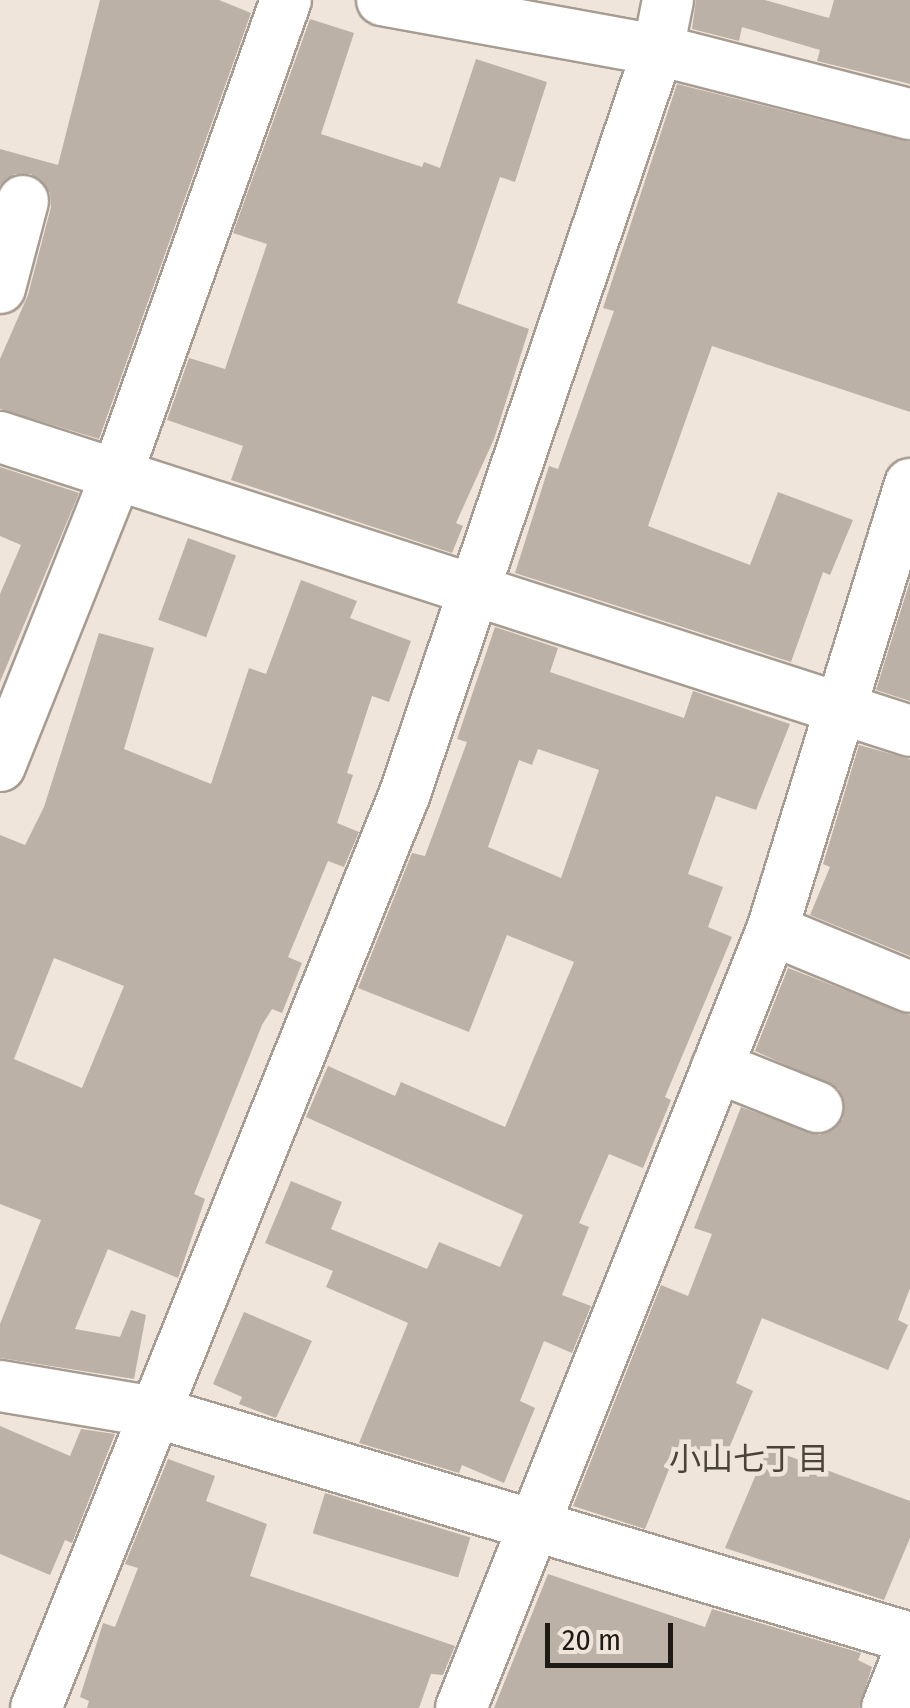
<!DOCTYPE html>
<html>
<head>
<meta charset="utf-8">
<style>
	body { margin:0 }
	#map { position:relative; width:910px; height:1708px; overflow:hidden; background:#f0e5da; font-family:"Fira Sans Condensed","Noto Sans JP",sans-serif }
	div>[style] { position:absolute }
	.building>* { inset:0; background:#bcb1a6; transform-origin:0 0 }
	.roads { filter:drop-shadow(2px 0 #a69c91) drop-shadow(-2px 0 #a69c91) drop-shadow(0 2px #a69c91) drop-shadow(0 -2px #a69c91) }
	.minor>* { height:50px; margin:-25px; padding:0 25px; transform-origin:25px; border-radius:25px; background:#fff }
	span { translate:-50% -50%; white-space:nowrap; text-align:center; line-height:1.15; -webkit-text-stroke:9px #f0e5da; paint-order:stroke }
	.neighbourhood-label { font-size:32px; color:#4b4239 }
	.scale { position:absolute; left:545px; top:1623px; width:128px; height:45px; box-sizing:border-box; border:5px solid #1e1a16; border-top:0; padding-left:12px; font-size:30px; line-height:35px; white-space:nowrap; color:#1e1a16; -webkit-text-stroke:8px #f0e5da; paint-order:stroke }
</style>
</head>
<body>
<div id="map">
	<div class="building">
		<i style="clip-path:polygon(100px 0,219px 0,251px 13px,99px 439px,0 409px,0 359px,28px 295px,51px 207px,50px 193px,31px 174px,15px 174px,0 185px,0 149px,58px 165px)"></i>
		<i style="clip-path:polygon(696px 0,765px 0,829px 18px,834px 0,910px 0,910px 84px,817px 61px,820px 50px,742px 27px,739px 41px,692px 29px)"></i>
		<i style="clip-path:polygon(310px 19px,354px 33px,321px 134px,422px 167px,424px 162px,440px 168px,476px 59px,547px 82px,515px 182px,500px 177px,457px 303px,529px 329px,494px 439px,456px 523px,463px 526px,452px 553px,231px 480px,243px 446px,167px 420px,189px 358px,225px 369px,267px 244px,233px 233px)"></i>
		<i style="clip-path:polygon(677px 84px,910px 142px,910px 412px,712px 346px,648px 526px,750px 565px,778px 492px,853px 520px,830px 575px,823px 572px,791px 662px,515px 573px,549px 466px,558px 469px,614px 311px,603px 308px)"></i>
		<i style="clip-path:polygon(0 467px,79px 493px,0 682px,0 594px,21px 545px,0 536px)"></i>
		<i style="left:188px;top:538px;width:51px;height:87px;rotate:20deg"></i>
		<i style="clip-path:polygon(evenodd,301px 580px,357px 601px,350px 618px,411px 641px,389px 702px,372px 696px,347px 773px,353px 775px,337px 823px,359px 832px,344px 867px,328px 861px,288px 957px,302px 963px,282px 1013px,272px 1009px,262px 1025px,194px 1194px,205px 1199px,178px 1278px,108px 1249px,75px 1329px,120px 1337px,131px 1310px,146px 1315px,134px 1379px,0 1358px,0 1324px,41px 1220px,0 1204px,0 835px,25px 845px,44px 807px,99px 633px,154px 648px,124px 749px,211px 784px,249px 668px,266px 674px,301px 580px,54px 958px,124px 986px,82px 1088px,14px 1059px,54px 958px)"></i>
		<i style="clip-path:polygon(910px 581px,910px 701px,876px 690px)"></i>
		<i style="clip-path:polygon(evenodd,495px 627px,558px 648px,550px 672px,684px 718px,693px 691px,790px 724px,756px 810px,716px 796px,688px 874px,723px 887px,708px 927px,732px 937px,665px 1097px,671px 1100px,643px 1168px,609px 1154px,579px 1223px,589px 1227px,562px 1295px,591px 1306px,572px 1353px,544px 1341px,520px 1401px,535px 1408px,504px 1483px,462px 1465px,459px 1473px,359px 1443px,408px 1323px,326px 1287px,333px 1271px,265px 1243px,291px 1181px,342px 1202px,331px 1229px,427px 1269px,439px 1242px,500px 1267px,523px 1215px,306px 1117px,328px 1066px,395px 1096px,401px 1082px,505px 1127px,574px 962px,507px 935px,469px 1032px,358px 988px,412px 853px,425px 856px,467px 742px,457px 739px,495px 627px,538px 749px,599px 770px,561px 878px,488px 847px,519px 760px,532px 765px,538px 749px)"></i>
		<i style="clip-path:polygon(859px 745px,910px 759px,910px 956px,810px 915px,830px 867px,823px 864px)"></i>
		<i style="clip-path:polygon(788px 968px,910px 1015px,910px 1288px,898px 1320px,908px 1325px,888px 1370px,762px 1318px,736px 1383px,753px 1391px,724px 1460px,680px 1442px,645px 1529px,573px 1506px,661px 1285px,688px 1296px,712px 1234px,694px 1228px,741px 1107px,820px 1135px,843px 1119px,839px 1089px,755px 1051px)"></i>
		<i style="clip-path:polygon(244px 1312px,312px 1341px,276px 1418px,239px 1404px,242px 1397px,213px 1384px)"></i>
		<i style="clip-path:polygon(0 1426px,70px 1456px,81px 1429px,115px 1434px,72px 1543px,65px 1540px,50px 1575px,0 1554px)"></i>
		<i style="clip-path:polygon(767px 1448px,910px 1501px,910px 1538px,884px 1600px,725px 1548px)"></i>
		<i style="clip-path:polygon(168px 1459px,215px 1476px,206px 1501px,267px 1524px,250px 1576px,455px 1646px,443px 1675px,431px 1674px,419px 1708px,87px 1708px,89px 1701px,80px 1697px,103px 1623px,115px 1627px,138px 1568px,125px 1564px)"></i>
		<i style="left:325px;top:1493px;width:152px;height:42px;rotate:17deg"></i>
		<i style="clip-path:polygon(548px 1574px,705px 1627px,712px 1609px,861px 1653px,858px 1660px,872px 1667px,859px 1708px,494px 1708px)"></i>
	</div>
	<div class="roads">
		<div class="minor">
			<i style="left:382px;top:0;width:280px;rotate:10.3deg"></i>
			<i style="left:658px;top:50px;width:260px;rotate:14.3deg"></i>
			<i style="left:0;top:288px;width:90px;rotate:-75.2deg"></i>
			<i style="left:0;top:437px;width:956px;rotate:17.9deg"></i>
			<i style="left:0;top:766px;width:315px;rotate:-68.2deg"></i>
			<i style="left:117px;top:474px;width:503px;rotate:-70.38deg"></i>
			<i style="left:772px;top:930px;width:149px;rotate:22.4deg"></i>
			<i style="left:717px;top:1067px;width:108px;rotate:21.8deg"></i>
			<i style="left:0;top:1386px;width:157px;rotate:9.5deg"></i>
			<i style="left:155px;top:1412px;width:788px;rotate:16.66deg"></i>
			<i style="left:36px;top:1708px;width:983px;rotate:-68.03deg"></i>
			<i style="left:404px;top:796px;width:788px;rotate:-71.2deg"></i>
			<i style="left:658px;top:50px;width:51px;rotate:-78.7deg"></i>
			<i style="left:461px;top:1708px;width:838px;rotate:-68.21deg"></i>
			<i style="left:772px;top:930px;width:467px;rotate:-72.8deg"></i>
			<i style="left:887px;top:1708px;width:62px;rotate:-68.4deg"></i>
		</div>
	</div>
	<div class="neighbourhood-label">
		<span style="left:749px;top:1459px">小山七丁目</span>
	</div>
	<div class="scale">20 m</div>
</div>
</body>
</html>
